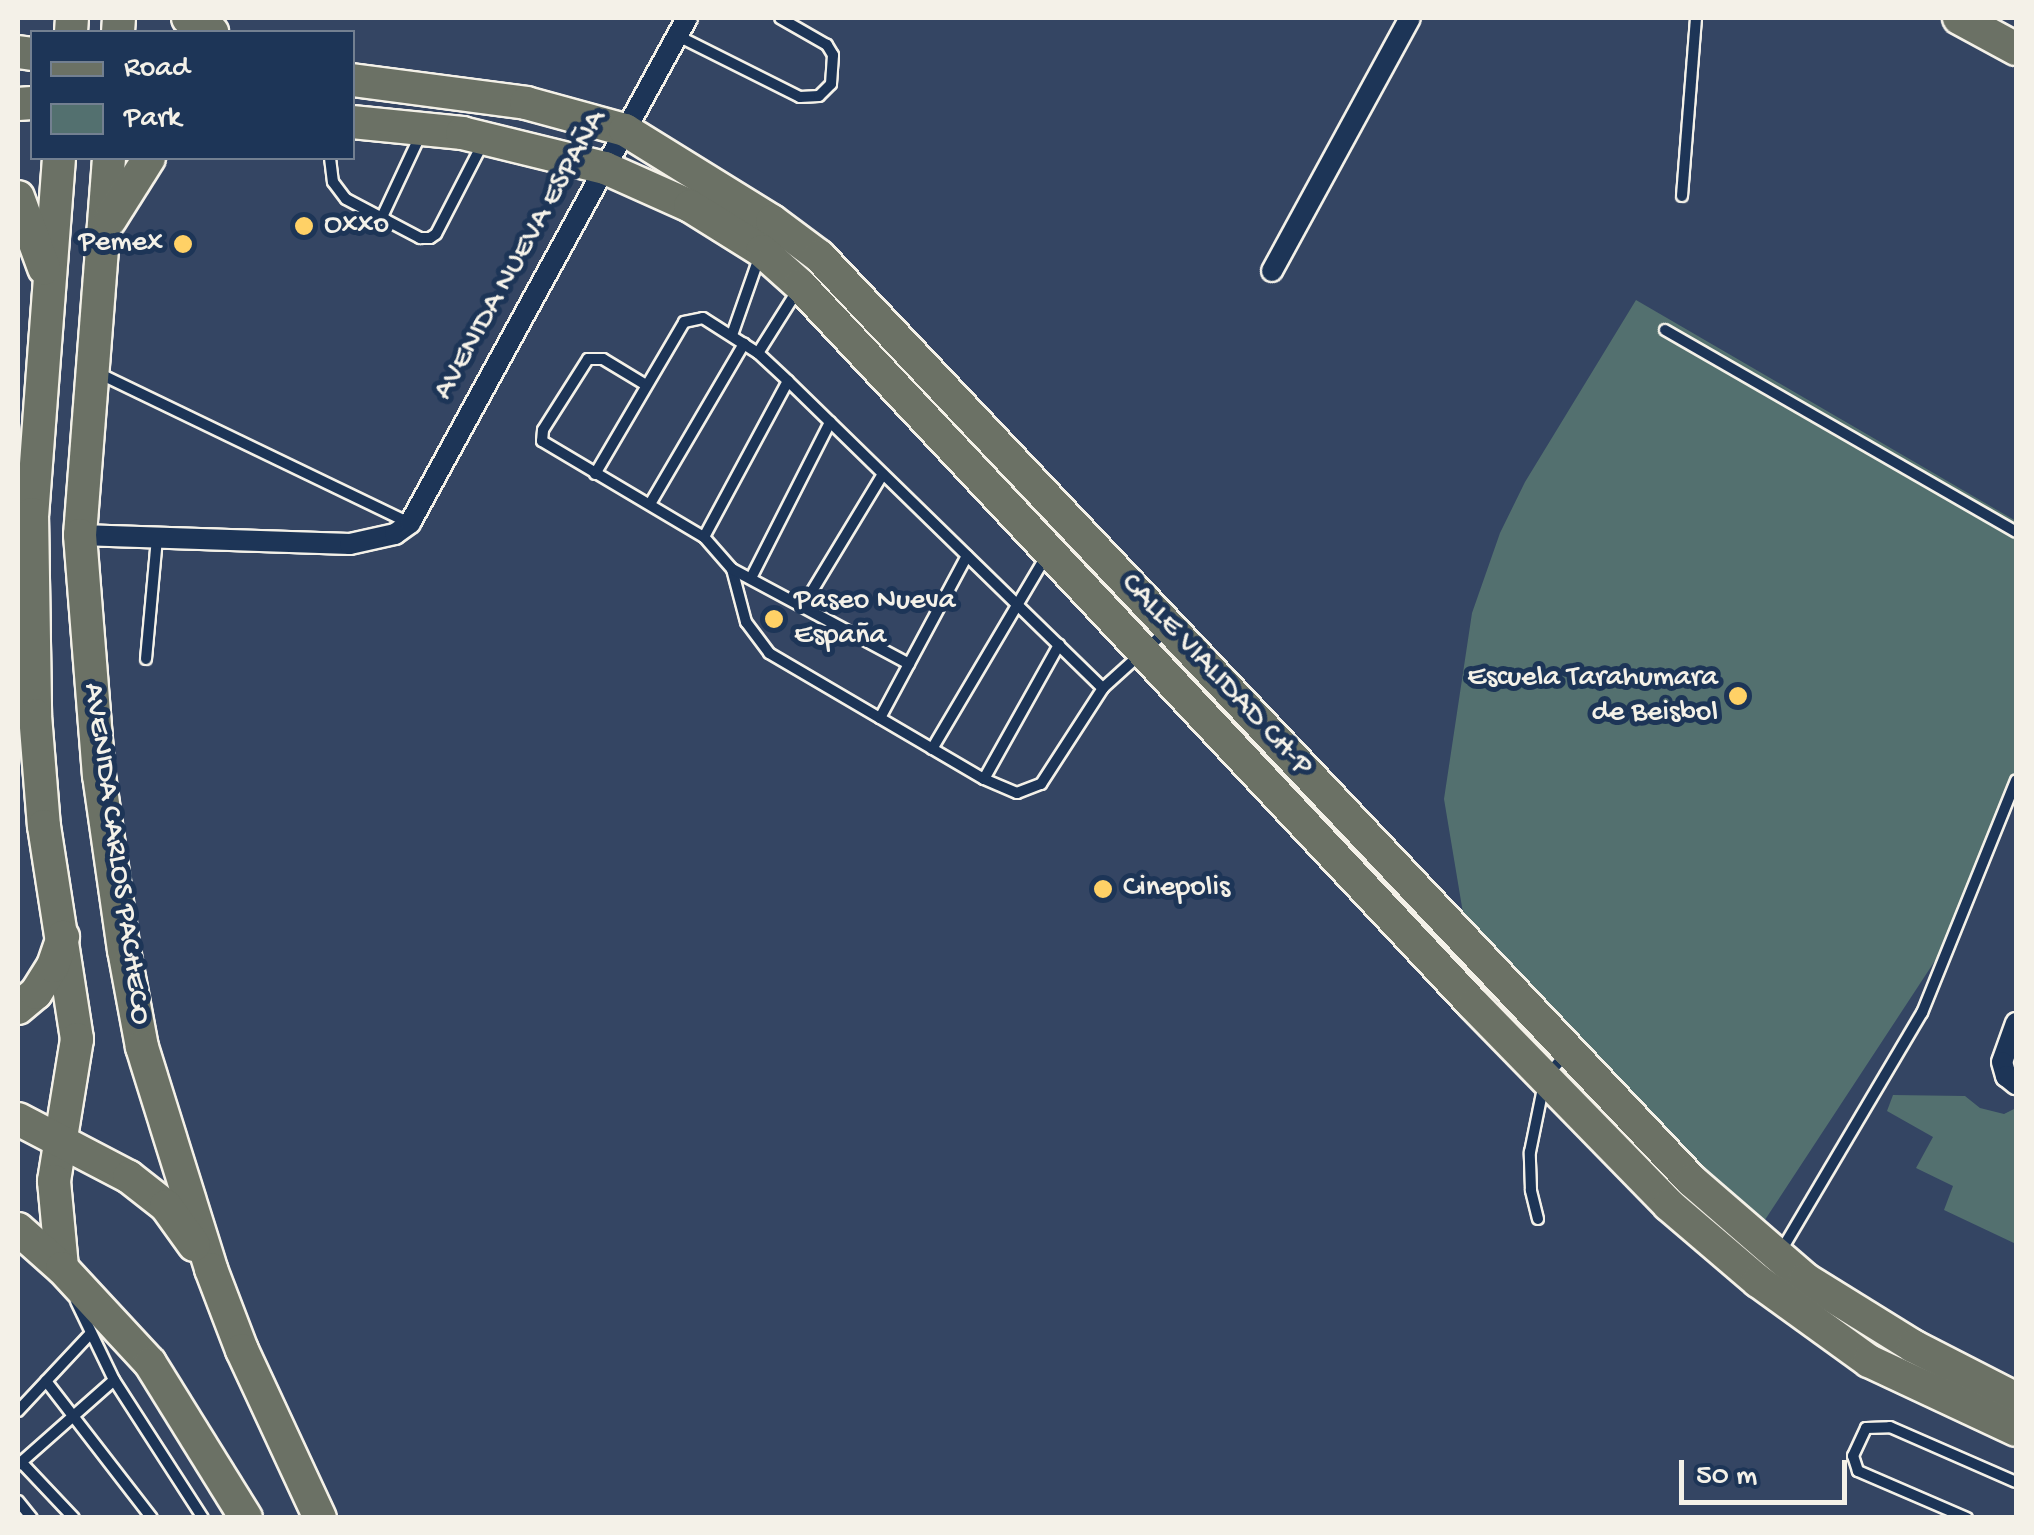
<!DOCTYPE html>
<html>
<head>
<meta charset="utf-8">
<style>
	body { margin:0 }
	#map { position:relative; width:2034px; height:1535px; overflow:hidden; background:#344563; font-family:"Gochi Hand",sans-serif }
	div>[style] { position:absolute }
	.green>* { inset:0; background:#53706f }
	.roads { filter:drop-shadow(2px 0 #f4f1e8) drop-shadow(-2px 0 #f4f1e8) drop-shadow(0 2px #f4f1e8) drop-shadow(0 -2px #f4f1e8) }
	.lane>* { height:10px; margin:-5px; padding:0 5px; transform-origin:5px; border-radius:5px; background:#1d3557 }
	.street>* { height:20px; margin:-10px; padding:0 10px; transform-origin:10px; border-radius:10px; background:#1d3557 }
	.primary>* { height:32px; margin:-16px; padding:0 16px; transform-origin:16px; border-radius:16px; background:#6b7165 }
	.dots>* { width:28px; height:28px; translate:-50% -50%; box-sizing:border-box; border:5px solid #1d3557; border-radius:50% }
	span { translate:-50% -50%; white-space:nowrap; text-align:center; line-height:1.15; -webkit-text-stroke:10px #1d3557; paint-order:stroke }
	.poi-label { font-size:30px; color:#f4f1e8 }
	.left { translate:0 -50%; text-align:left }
	.right { translate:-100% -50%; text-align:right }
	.street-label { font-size:30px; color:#f4f1e8 }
	.frame { position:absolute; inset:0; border:20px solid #f4f1e8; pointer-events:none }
	.legend { position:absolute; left:30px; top:30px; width:325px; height:130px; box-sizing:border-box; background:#1d3557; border:2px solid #738091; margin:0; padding:12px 18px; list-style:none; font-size:30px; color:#f4f1e8 }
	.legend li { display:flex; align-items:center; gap:20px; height:50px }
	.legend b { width:50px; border:2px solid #738091 }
	.scale { position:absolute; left:1679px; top:1460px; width:168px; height:45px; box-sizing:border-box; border:5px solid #f4f1e8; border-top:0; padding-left:12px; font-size:30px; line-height:35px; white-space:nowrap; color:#f4f1e8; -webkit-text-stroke:8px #1d3557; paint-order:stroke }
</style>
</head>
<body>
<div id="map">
	<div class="green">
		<i style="clip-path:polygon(1636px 300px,2016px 521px,2016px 778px,1991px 823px,1944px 947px,1755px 1235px,1468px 943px,1444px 799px,1472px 613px,1500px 533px,1525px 482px)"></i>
		<i style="clip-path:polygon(1893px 1095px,1965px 1096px,1980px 1108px,2004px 1114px,2016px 1108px,2016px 1244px,1944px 1210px,1953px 1186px,1916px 1168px,1933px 1137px,1887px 1111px)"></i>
	</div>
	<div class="roads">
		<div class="lane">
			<i style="left:678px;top:36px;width:136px;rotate:26.6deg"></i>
			<i style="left:800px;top:97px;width:19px;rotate:-3deg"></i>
			<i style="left:819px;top:96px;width:17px;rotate:-45deg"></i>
			<i style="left:831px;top:84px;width:29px;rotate:-86deg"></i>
			<i style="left:833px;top:55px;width:12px;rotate:-121deg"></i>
			<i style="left:827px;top:45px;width:54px;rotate:-150.1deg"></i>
			<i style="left:330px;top:158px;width:24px;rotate:83deg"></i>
			<i style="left:333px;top:182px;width:21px;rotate:53deg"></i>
			<i style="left:346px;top:199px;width:84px;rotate:27.8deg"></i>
			<i style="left:420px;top:238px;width:10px"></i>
			<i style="left:430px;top:238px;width:7px;rotate:-34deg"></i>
			<i style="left:436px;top:234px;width:102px;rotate:-62.7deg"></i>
			<i style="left:1682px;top:196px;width:179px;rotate:-85.5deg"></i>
			<i style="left:382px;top:217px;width:89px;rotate:-64.9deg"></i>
			<i style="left:1665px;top:330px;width:405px;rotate:29.9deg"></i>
			<i style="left:732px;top:335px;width:85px;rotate:-70.7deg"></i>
			<i style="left:758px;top:353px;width:73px;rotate:-57.8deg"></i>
			<i style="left:100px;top:374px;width:343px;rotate:25.7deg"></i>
			<i style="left:646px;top:385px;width:50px;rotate:-148.8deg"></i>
			<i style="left:603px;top:359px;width:15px;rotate:180deg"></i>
			<i style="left:588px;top:359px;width:84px;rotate:122.4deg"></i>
			<i style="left:543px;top:430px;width:11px;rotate:95deg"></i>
			<i style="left:542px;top:441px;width:188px;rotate:30.7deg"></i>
			<i style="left:704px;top:537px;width:43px;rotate:48.8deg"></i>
			<i style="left:732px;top:569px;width:55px;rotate:75.2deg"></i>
			<i style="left:746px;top:622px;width:39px;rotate:53deg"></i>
			<i style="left:769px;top:653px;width:249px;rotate:30.4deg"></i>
			<i style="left:984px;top:779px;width:36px;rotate:23deg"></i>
			<i style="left:1017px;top:793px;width:26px;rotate:-21deg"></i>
			<i style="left:1041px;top:784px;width:114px;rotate:-57.1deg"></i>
			<i style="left:595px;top:474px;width:176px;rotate:-59.6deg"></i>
			<i style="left:684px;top:322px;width:19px;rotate:-12deg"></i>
			<i style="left:703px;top:318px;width:65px;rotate:32.5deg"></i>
			<i style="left:758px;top:353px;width:41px;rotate:43deg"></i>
			<i style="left:788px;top:381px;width:440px;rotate:44.3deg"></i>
			<i style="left:1103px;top:688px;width:85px;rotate:-42.1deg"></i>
			<i style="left:650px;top:504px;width:186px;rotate:-59.6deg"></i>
			<i style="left:704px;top:537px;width:177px;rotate:-61.7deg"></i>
			<i style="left:732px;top:569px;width:201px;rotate:28.2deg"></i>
			<i style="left:751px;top:578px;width:175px;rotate:-63.1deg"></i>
			<i style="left:803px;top:606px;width:154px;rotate:-58.8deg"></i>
			<i style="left:146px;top:659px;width:121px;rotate:-84.8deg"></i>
			<i style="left:880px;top:718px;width:184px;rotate:-61.8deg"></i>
			<i style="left:932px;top:749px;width:224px;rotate:-59.4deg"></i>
			<i style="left:984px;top:779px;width:154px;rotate:-60.8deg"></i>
			<i style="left:1538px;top:1219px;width:30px;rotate:-104deg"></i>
			<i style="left:1531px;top:1190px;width:38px;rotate:-92deg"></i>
			<i style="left:1530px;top:1152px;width:76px;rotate:-78.5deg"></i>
			<i style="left:1545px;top:1078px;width:30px;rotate:-49deg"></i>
			<i style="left:1781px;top:1251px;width:277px;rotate:-59.4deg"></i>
			<i style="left:1922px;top:1013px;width:251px;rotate:-68deg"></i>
			<i style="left:76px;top:1301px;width:88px;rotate:64.3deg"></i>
			<i style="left:114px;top:1380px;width:164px;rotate:57.2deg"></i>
			<i style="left:46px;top:1381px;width:173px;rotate:52.3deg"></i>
			<i style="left:18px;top:1411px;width:105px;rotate:-46.9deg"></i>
			<i style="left:21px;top:1462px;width:77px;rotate:46.6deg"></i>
			<i style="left:18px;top:1465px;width:128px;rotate:-41.5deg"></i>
			<i style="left:18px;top:1501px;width:22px;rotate:51deg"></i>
			<i style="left:1967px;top:1518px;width:119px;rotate:-156.7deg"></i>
			<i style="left:1858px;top:1471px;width:16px;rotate:-108deg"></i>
			<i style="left:1853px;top:1456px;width:31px;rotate:-65deg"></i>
			<i style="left:1866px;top:1428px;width:24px;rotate:-2deg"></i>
			<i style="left:1890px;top:1427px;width:137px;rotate:23.6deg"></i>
		</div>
		<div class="street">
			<i style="left:1272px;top:271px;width:288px;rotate:-61.4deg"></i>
			<i style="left:80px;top:535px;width:270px;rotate:1.9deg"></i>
			<i style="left:350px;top:544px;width:46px;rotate:-12.5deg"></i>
			<i style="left:395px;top:534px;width:19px;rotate:-36deg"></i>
			<i style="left:410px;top:523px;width:576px;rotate:-61.25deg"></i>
			<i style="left:2016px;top:1023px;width:41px;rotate:109.7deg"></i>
			<i style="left:2002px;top:1062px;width:15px;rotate:74deg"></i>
			<i style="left:2006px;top:1076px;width:13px;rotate:39deg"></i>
		</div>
		<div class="primary">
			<i style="left:188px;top:18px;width:28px;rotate:30deg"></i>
			<i style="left:1959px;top:18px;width:65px;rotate:28.5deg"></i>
			<i style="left:71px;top:32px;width:14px;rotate:-86deg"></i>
			<i style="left:118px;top:32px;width:14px;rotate:-86deg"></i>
			<i style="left:18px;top:52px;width:14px;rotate:8deg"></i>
			<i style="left:352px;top:80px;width:176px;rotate:7.5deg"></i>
			<i style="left:526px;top:103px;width:103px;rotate:15.3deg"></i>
			<i style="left:625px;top:130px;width:173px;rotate:31.8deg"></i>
			<i style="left:772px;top:221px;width:59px;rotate:36.7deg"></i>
			<i style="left:819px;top:256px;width:1272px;rotate:46.66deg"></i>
			<i style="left:1692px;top:1181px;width:150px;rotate:40.9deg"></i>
			<i style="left:1805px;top:1279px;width:127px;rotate:31.8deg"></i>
			<i style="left:1913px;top:1346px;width:116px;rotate:27.2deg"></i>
			<i style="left:18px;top:104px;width:14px;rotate:-4deg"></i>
			<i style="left:352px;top:122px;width:111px;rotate:5.7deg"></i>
			<i style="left:462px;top:133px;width:147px;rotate:13.8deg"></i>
			<i style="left:605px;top:168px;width:93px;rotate:24.1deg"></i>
			<i style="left:690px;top:206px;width:85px;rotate:32deg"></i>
			<i style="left:762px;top:251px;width:51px;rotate:41.8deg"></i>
			<i style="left:800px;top:285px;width:986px;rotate:46.89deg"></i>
			<i style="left:1474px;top:1005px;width:279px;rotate:45.7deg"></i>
			<i style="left:1669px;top:1205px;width:117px;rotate:40.5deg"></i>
			<i style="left:1758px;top:1281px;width:137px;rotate:35.8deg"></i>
			<i style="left:1869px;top:1361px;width:162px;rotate:25.1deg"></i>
			<i style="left:59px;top:158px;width:357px;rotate:94.3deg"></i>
			<i style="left:32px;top:514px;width:201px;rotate:89.1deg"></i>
			<i style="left:35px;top:715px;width:111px;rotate:85.4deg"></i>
			<i style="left:44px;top:826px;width:216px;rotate:81.2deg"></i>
			<i style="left:77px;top:1039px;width:144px;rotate:99.2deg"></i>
			<i style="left:54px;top:1181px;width:87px;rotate:84.7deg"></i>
			<i style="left:109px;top:158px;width:378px;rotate:94.4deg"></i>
			<i style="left:80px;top:535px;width:241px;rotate:85.5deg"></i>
			<i style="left:99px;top:775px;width:177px;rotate:81.9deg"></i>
			<i style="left:124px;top:950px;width:99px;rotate:79.5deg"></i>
			<i style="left:142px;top:1047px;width:232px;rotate:72.7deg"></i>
			<i style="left:211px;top:1269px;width:87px;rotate:69.1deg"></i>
			<i style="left:242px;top:1350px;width:185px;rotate:65.1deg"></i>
			<i style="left:18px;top:197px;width:76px;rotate:69.9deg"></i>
			<i style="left:110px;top:220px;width:73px;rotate:-57.8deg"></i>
			<i style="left:18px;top:1008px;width:23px;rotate:-40deg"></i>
			<i style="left:36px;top:993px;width:32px;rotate:-58deg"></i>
			<i style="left:53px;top:966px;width:31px;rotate:-71deg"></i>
			<i style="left:18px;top:1119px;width:125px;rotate:27.6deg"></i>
			<i style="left:129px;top:1177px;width:47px;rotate:38.1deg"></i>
			<i style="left:166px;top:1206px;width:48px;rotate:54.3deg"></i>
			<i style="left:18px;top:1229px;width:59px;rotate:41.6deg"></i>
			<i style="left:62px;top:1268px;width:129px;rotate:47.2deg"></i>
			<i style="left:150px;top:1363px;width:182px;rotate:58.2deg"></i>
		</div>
	</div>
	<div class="dots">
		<i style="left:304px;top:226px;background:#ffd166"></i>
		<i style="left:183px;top:244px;background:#ffd166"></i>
		<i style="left:774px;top:619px;background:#ffd166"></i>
		<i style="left:1738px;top:696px;background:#ffd166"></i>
		<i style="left:1103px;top:889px;background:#ffd166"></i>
	</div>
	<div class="poi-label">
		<span class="left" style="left:324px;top:226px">Oxxo</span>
		<span class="right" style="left:163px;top:244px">Pemex</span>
		<span class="left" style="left:794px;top:619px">Paseo Nueva<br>España</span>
		<span class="right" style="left:1718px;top:696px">Escuela Tarahumara<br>de Beisbol</span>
		<span class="left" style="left:1123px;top:889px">Cinepolis</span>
	</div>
	<div class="street-label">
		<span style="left:522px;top:256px;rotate:-61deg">AVENIDA NUEVA ESPAÑA</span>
		<span style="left:1215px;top:676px;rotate:47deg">CALLE VIALIDAD CH-P</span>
		<span style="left:115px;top:854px;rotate:82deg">AVENIDA CARLOS PACHECO</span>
	</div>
	<div class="frame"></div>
	<ul class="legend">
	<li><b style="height:12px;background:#6b7165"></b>Road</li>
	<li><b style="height:28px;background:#53706f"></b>Park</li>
	</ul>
	<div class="scale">50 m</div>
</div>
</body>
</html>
